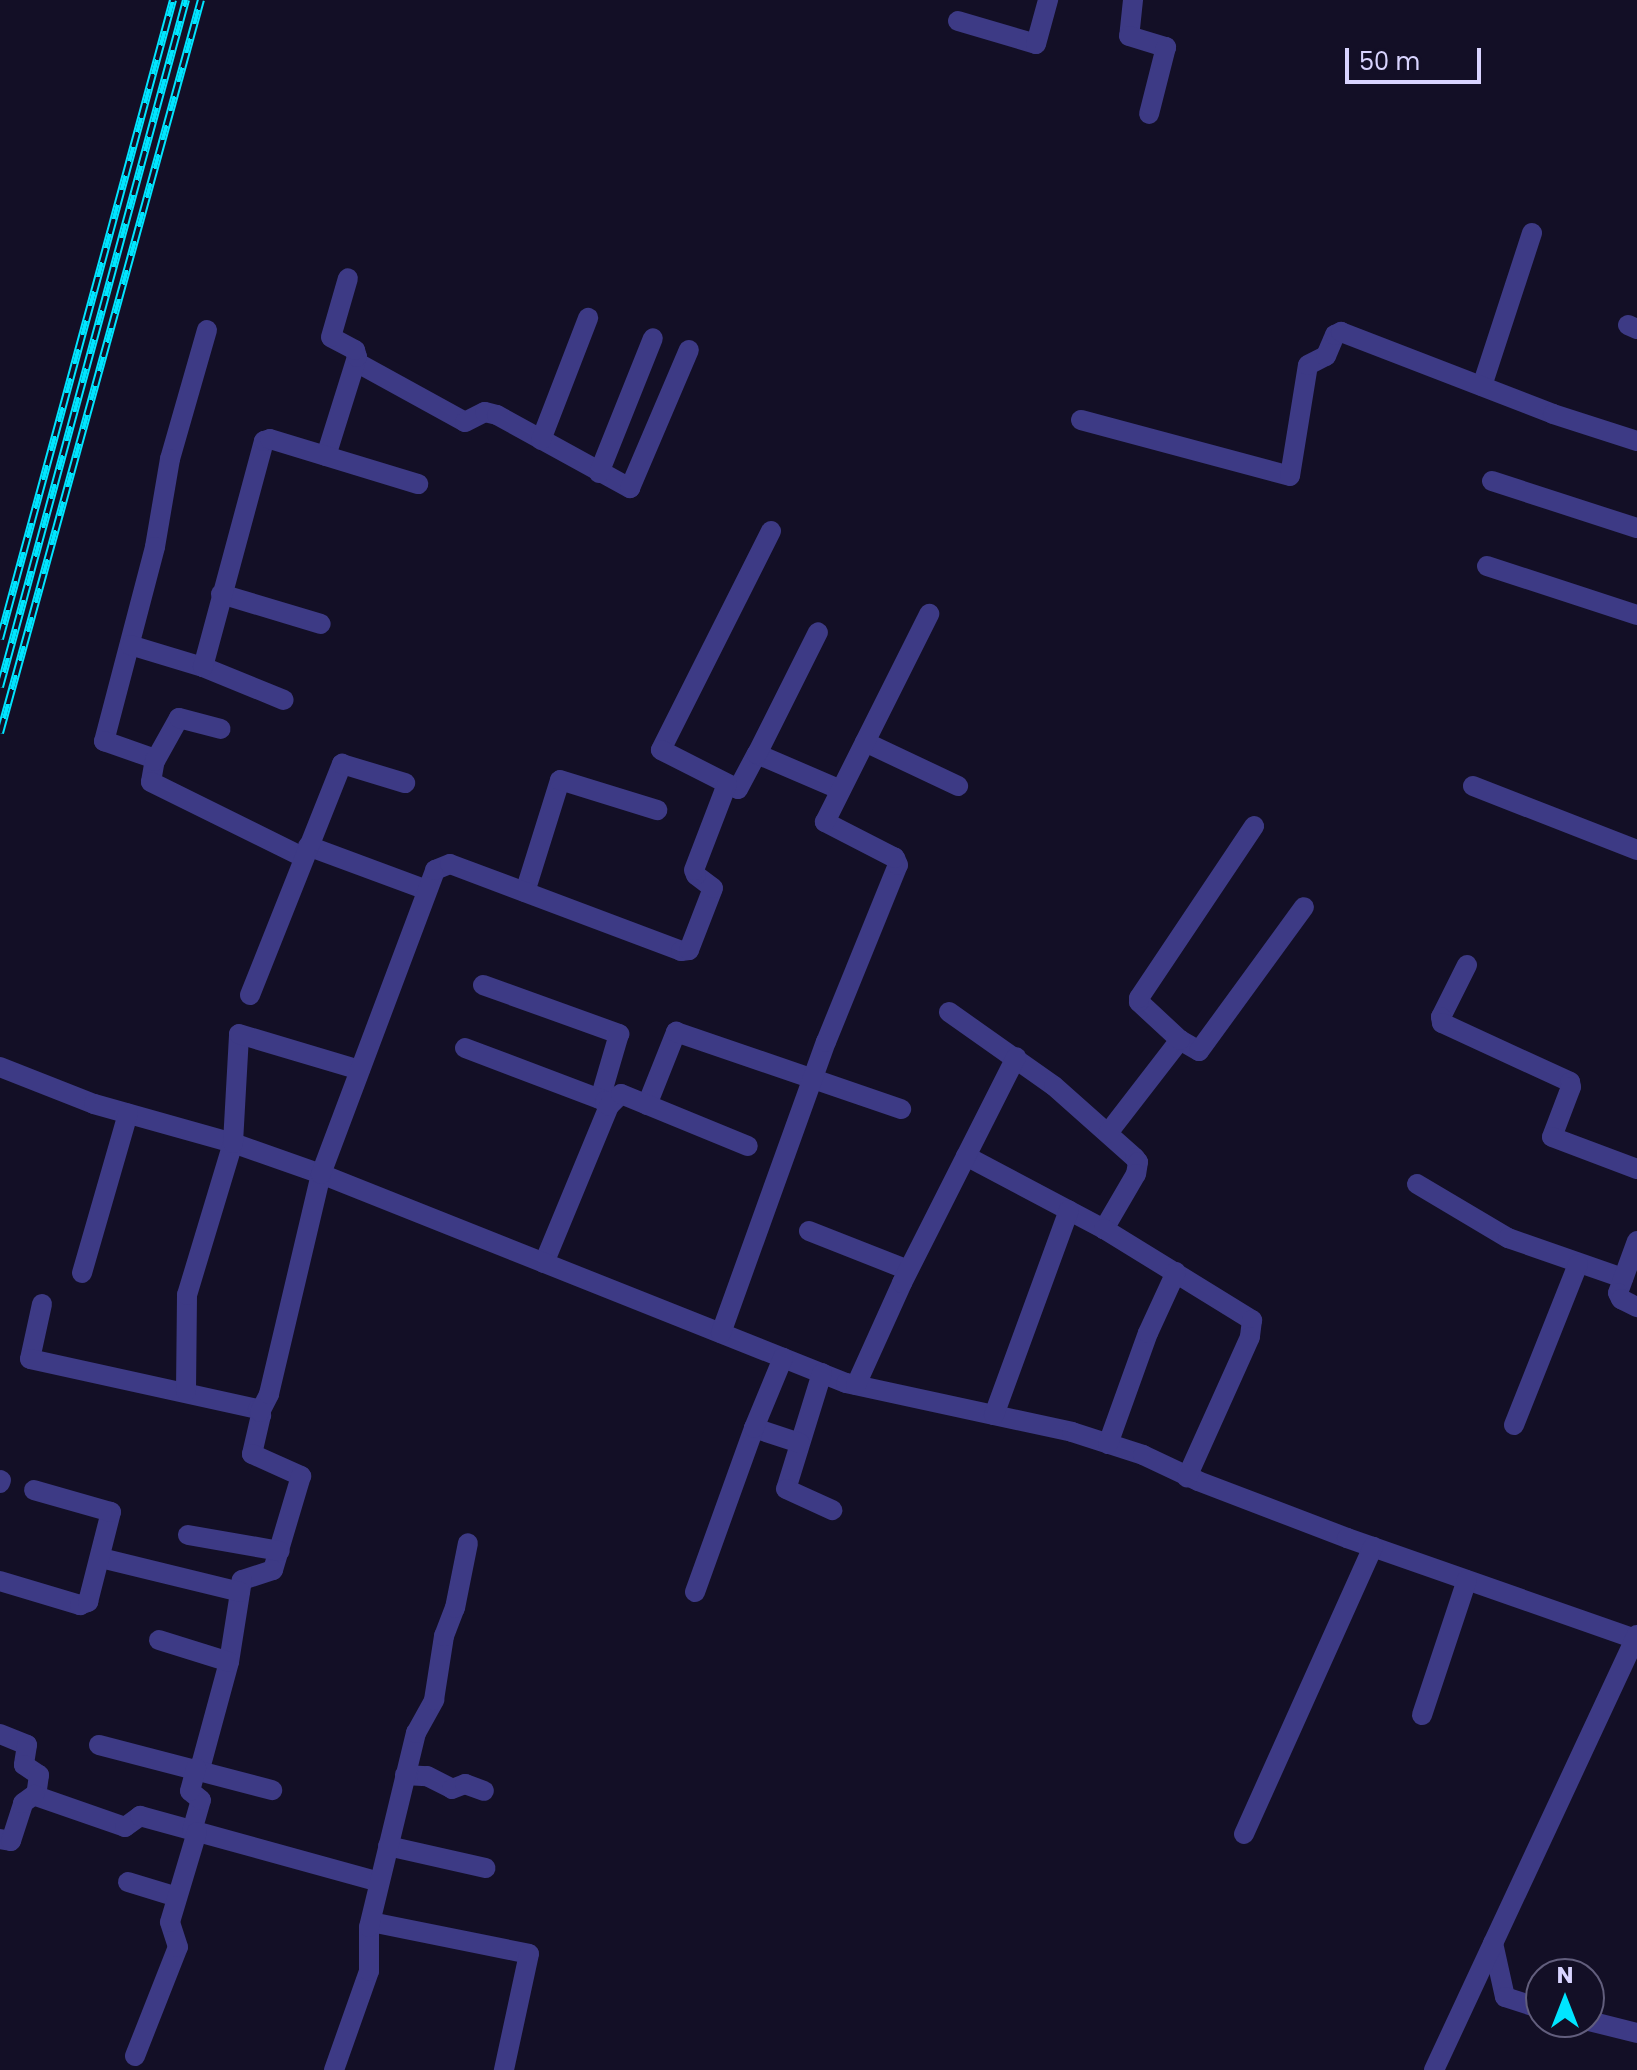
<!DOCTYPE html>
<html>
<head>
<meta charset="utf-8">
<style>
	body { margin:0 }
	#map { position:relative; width:1637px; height:2070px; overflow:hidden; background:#130f26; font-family:Poppins,sans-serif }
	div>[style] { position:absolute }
	.minor>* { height:20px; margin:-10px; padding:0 10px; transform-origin:10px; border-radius:10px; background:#3d3a85 }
	.rail>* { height:8px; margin-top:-4px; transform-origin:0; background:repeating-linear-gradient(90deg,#130f26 0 15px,#00e5ff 0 30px); box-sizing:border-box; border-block:2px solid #00e5ff }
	span { translate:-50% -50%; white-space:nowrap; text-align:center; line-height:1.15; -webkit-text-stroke:7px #130f26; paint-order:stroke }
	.north { position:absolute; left:1525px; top:1958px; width:80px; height:80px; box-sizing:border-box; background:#130f26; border:2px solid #625e7d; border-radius:50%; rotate:0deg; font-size:22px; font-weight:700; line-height:32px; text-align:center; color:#d9d4ff }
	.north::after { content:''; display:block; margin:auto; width:28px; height:36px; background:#00e5ff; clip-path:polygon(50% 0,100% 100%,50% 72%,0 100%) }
	.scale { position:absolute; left:1345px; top:48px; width:136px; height:36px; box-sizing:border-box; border:4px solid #d9d4ff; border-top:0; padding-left:10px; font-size:24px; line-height:28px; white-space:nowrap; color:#d9d4ff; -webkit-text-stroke:6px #130f26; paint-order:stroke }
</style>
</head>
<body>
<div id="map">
	<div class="minor">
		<i style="left:1133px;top:0;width:36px;rotate:96deg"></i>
		<i style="left:1129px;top:36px;width:39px;rotate:17deg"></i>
		<i style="left:1166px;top:47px;width:69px;rotate:104.2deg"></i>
		<i style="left:958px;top:21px;width:81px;rotate:16.4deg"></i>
		<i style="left:1036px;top:44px;width:46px;rotate:-74.7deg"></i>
		<i style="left:1628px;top:325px;width:10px;rotate:24deg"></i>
		<i style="left:207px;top:330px;width:134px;rotate:106deg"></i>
		<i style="left:170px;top:459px;width:89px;rotate:99.7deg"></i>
		<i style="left:155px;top:547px;width:201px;rotate:104.7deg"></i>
		<i style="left:104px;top:741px;width:54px;rotate:19.4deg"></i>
		<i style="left:155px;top:759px;width:23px;rotate:100deg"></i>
		<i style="left:151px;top:782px;width:169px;rotate:26.3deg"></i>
		<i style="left:356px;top:362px;width:124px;rotate:28.8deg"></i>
		<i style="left:465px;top:422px;width:22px;rotate:-27deg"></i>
		<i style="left:485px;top:412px;width:12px;rotate:14deg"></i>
		<i style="left:497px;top:415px;width:152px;rotate:28.8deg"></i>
		<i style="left:630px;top:488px;width:150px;rotate:-66.9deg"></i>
		<i style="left:1482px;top:386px;width:161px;rotate:-71.9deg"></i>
		<i style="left:1081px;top:420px;width:216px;rotate:15deg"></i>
		<i style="left:1290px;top:476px;width:112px;rotate:-80.8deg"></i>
		<i style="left:1308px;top:365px;width:20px;rotate:-27deg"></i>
		<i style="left:1326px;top:356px;width:23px;rotate:-67deg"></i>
		<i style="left:1335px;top:335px;width:7px;rotate:-27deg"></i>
		<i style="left:1341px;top:332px;width:227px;rotate:21.1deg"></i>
		<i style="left:1553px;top:414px;width:88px;rotate:17.8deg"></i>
		<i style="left:541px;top:440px;width:131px;rotate:-68.9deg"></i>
		<i style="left:326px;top:456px;width:104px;rotate:-72.6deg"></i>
		<i style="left:357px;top:357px;width:7px;rotate:-106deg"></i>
		<i style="left:355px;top:350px;width:27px;rotate:-152deg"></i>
		<i style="left:331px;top:337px;width:61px;rotate:-73.9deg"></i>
		<i style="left:599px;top:473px;width:145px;rotate:-68.2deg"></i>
		<i style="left:1492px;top:481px;width:152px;rotate:18deg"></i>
		<i style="left:771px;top:531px;width:245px;rotate:116.7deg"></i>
		<i style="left:661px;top:750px;width:86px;rotate:26.9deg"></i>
		<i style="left:738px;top:789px;width:40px;rotate:-62deg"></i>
		<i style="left:757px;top:754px;width:91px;rotate:23.2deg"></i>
		<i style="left:1487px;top:566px;width:158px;rotate:18.1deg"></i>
		<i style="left:221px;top:594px;width:104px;rotate:16.7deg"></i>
		<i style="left:130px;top:645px;width:76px;rotate:16.8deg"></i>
		<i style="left:203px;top:667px;width:87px;rotate:22.2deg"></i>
		<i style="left:203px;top:667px;width:234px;rotate:-74.9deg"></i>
		<i style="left:264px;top:441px;width:6px;rotate:-18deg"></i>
		<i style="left:270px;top:439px;width:155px;rotate:16.9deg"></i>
		<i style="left:865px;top:742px;width:103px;rotate:25.3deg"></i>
		<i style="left:757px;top:754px;width:136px;rotate:-63.4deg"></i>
		<i style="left:155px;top:761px;width:49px;rotate:-60.8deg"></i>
		<i style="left:179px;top:718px;width:43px;rotate:14.7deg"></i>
		<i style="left:1473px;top:786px;width:176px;rotate:21.3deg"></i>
		<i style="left:308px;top:846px;width:127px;rotate:20.3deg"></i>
		<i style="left:525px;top:892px;width:117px;rotate:-72.6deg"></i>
		<i style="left:560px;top:780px;width:102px;rotate:17.2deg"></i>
		<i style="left:1467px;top:965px;width:58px;rotate:116.6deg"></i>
		<i style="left:1441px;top:1017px;width:6px;rotate:81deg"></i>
		<i style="left:1442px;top:1023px;width:141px;rotate:24.7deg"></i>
		<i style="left:1570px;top:1082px;width:5px;rotate:79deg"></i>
		<i style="left:1571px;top:1087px;width:53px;rotate:110.8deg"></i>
		<i style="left:1552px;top:1137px;width:91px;rotate:20.6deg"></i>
		<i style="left:483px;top:985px;width:145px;rotate:19.8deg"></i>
		<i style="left:619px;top:1034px;width:68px;rotate:106.3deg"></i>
		<i style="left:250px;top:995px;width:249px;rotate:-68.3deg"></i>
		<i style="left:342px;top:764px;width:66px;rotate:16.8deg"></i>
		<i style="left:949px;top:1012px;width:128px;rotate:35.2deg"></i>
		<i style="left:1054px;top:1086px;width:108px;rotate:41.6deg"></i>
		<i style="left:1135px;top:1158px;width:5px;rotate:53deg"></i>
		<i style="left:1138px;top:1162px;width:12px;rotate:99deg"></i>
		<i style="left:1136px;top:1174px;width:64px;rotate:120.2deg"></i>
		<i style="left:1180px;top:1040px;width:22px;rotate:30deg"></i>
		<i style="left:1199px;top:1051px;width:178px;rotate:-53.9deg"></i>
		<i style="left:465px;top:1048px;width:150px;rotate:20.7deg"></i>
		<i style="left:605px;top:1101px;width:6px;rotate:51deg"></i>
		<i style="left:609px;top:1106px;width:170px;rotate:112.5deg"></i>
		<i style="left:0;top:1067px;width:101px;rotate:21.5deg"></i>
		<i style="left:94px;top:1104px;width:144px;rotate:15.7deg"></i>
		<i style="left:233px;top:1143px;width:93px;rotate:19.4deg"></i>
		<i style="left:321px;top:1174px;width:565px;rotate:21.71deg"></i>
		<i style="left:846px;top:1383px;width:231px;rotate:12.2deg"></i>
		<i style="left:1072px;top:1432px;width:75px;rotate:17.9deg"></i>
		<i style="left:1143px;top:1455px;width:61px;rotate:25.3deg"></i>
		<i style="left:1198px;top:1481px;width:160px;rotate:20.9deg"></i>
		<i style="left:1347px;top:1538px;width:305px;rotate:19.3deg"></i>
		<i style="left:647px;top:1105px;width:79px;rotate:-68.3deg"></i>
		<i style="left:676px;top:1032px;width:238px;rotate:18.9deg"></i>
		<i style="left:609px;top:1106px;width:17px;rotate:-45deg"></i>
		<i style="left:621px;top:1094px;width:137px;rotate:22.3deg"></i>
		<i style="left:1108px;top:1133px;width:118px;rotate:-52.3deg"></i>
		<i style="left:1180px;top:1040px;width:56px;rotate:-137.2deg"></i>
		<i style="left:1139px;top:1002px;width:4px;rotate:-90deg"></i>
		<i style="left:1139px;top:998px;width:207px;rotate:-56.2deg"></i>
		<i style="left:966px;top:1156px;width:156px;rotate:27.9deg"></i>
		<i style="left:1104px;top:1229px;width:174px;rotate:31.6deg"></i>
		<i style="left:1252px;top:1320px;width:17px;rotate:97deg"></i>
		<i style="left:1250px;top:1337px;width:154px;rotate:114.2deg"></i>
		<i style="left:1417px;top:1184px;width:106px;rotate:30.7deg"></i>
		<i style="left:1508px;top:1238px;width:122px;rotate:19.2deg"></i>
		<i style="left:809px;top:1231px;width:106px;rotate:21.5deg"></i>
		<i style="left:1637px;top:1241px;width:55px;rotate:110.1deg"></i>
		<i style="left:1618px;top:1293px;width:7px;rotate:63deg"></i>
		<i style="left:1621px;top:1299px;width:18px;rotate:27deg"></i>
		<i style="left:82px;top:1273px;width:166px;rotate:-73.9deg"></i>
		<i style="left:42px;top:1304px;width:56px;rotate:102.3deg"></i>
		<i style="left:30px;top:1359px;width:233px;rotate:12.4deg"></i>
		<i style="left:258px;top:1409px;width:7px;rotate:63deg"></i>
		<i style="left:261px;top:1415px;width:40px;rotate:103deg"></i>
		<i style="left:252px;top:1454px;width:54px;rotate:24.2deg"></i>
		<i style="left:301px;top:1476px;width:98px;rotate:106.6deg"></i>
		<i style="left:273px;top:1570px;width:33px;rotate:162deg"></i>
		<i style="left:242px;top:1580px;width:83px;rotate:99deg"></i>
		<i style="left:229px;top:1662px;width:111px;rotate:105.2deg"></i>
		<i style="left:721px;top:1333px;width:309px;rotate:-70.2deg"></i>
		<i style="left:826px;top:1042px;width:191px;rotate:-67.9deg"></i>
		<i style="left:898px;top:865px;width:8px;rotate:-113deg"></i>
		<i style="left:895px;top:858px;width:79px;rotate:-152.8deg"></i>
		<i style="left:825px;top:822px;width:233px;rotate:-63.4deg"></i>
		<i style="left:822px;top:1373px;width:121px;rotate:107.2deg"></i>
		<i style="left:786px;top:1489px;width:51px;rotate:24.5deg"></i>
		<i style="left:856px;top:1385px;width:112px;rotate:-65.7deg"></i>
		<i style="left:902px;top:1283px;width:253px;rotate:-63.2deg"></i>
		<i style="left:186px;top:1391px;width:96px;rotate:-89.4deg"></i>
		<i style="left:187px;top:1295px;width:159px;rotate:-73.2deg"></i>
		<i style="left:233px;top:1143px;width:109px;rotate:-86.8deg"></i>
		<i style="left:239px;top:1034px;width:126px;rotate:16.6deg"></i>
		<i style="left:260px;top:1412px;width:20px;rotate:-63deg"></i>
		<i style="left:269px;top:1394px;width:226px;rotate:-76.7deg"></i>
		<i style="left:321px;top:1174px;width:325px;rotate:-69.4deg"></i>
		<i style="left:435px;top:870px;width:16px;rotate:-22deg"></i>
		<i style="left:450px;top:864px;width:247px;rotate:20.6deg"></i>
		<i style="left:681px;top:951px;width:8px;rotate:-7deg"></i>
		<i style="left:689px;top:950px;width:66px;rotate:-68.8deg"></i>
		<i style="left:713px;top:888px;width:21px;rotate:-143deg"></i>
		<i style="left:696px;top:875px;width:5px;rotate:-112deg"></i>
		<i style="left:694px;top:870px;width:92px;rotate:-69deg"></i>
		<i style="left:994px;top:1415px;width:218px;rotate:-69.9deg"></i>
		<i style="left:1514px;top:1425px;width:173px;rotate:-68.3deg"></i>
		<i style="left:754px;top:1428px;width:48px;rotate:18.1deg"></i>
		<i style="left:1108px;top:1444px;width:118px;rotate:-70.2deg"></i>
		<i style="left:1148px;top:1333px;width:67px;rotate:-65.3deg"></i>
		<i style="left:0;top:1483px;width:3px;rotate:-72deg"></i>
		<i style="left:188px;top:1535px;width:93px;rotate:9.9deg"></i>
		<i style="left:101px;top:1558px;width:143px;rotate:13.7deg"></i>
		<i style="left:0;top:1581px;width:84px;rotate:16.7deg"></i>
		<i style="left:80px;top:1605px;width:9px;rotate:-21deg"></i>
		<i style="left:88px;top:1602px;width:93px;rotate:-75.7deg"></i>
		<i style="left:111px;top:1512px;width:80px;rotate:-164.1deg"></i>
		<i style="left:695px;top:1592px;width:174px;rotate:-70.2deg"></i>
		<i style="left:754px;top:1428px;width:76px;rotate:-67.5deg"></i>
		<i style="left:159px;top:1640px;width:73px;rotate:17.4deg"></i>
		<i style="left:1422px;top:1715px;width:142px;rotate:-71.6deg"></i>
		<i style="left:0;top:1734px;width:29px;rotate:22deg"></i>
		<i style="left:27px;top:1745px;width:20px;rotate:99deg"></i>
		<i style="left:24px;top:1765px;width:18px;rotate:34deg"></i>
		<i style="left:39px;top:1775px;width:21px;rotate:98deg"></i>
		<i style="left:36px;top:1796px;width:94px;rotate:19.2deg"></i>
		<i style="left:125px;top:1827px;width:19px;rotate:-36deg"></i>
		<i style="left:140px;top:1816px;width:248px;rotate:15.4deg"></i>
		<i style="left:99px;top:1745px;width:179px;rotate:14.6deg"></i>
		<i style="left:405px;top:1775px;width:22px;rotate:3deg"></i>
		<i style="left:427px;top:1776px;width:28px;rotate:27deg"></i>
		<i style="left:452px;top:1789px;width:14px;rotate:-21deg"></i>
		<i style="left:465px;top:1784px;width:20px;rotate:20deg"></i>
		<i style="left:192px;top:1831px;width:32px;rotate:-74deg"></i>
		<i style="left:201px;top:1800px;width:14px;rotate:-141deg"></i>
		<i style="left:190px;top:1791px;width:24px;rotate:-75deg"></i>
		<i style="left:1244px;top:1834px;width:315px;rotate:-65.8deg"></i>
		<i style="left:0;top:1839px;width:11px;rotate:10deg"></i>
		<i style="left:11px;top:1841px;width:40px;rotate:-72deg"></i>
		<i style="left:23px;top:1803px;width:14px;rotate:-36deg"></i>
		<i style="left:388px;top:1846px;width:100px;rotate:12.7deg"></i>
		<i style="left:128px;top:1882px;width:51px;rotate:17deg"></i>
		<i style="left:371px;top:1922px;width:161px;rotate:11.4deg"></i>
		<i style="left:529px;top:1954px;width:119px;rotate:102.2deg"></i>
		<i style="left:1493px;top:1943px;width:55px;rotate:77.5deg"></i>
		<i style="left:1505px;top:1997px;width:38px;rotate:18deg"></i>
		<i style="left:1589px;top:2021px;width:49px;rotate:14deg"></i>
		<i style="left:135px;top:2056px;width:117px;rotate:-68.5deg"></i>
		<i style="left:178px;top:1947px;width:26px;rotate:-108deg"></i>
		<i style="left:170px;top:1922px;width:94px;rotate:-73.3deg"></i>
		<i style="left:334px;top:2070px;width:105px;rotate:-70.5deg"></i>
		<i style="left:369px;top:1971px;width:44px;rotate:-90deg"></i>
		<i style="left:369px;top:1927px;width:200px;rotate:-76.4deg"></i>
		<i style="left:416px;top:1733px;width:38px;rotate:-61deg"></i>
		<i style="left:434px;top:1700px;width:65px;rotate:-81.1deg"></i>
		<i style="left:444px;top:1636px;width:30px;rotate:-69deg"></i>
		<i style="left:455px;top:1608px;width:66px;rotate:-78.7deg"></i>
		<i style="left:1434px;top:2070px;width:480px;rotate:-65deg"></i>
	</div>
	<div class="rail">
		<i style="left:0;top:639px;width:662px;rotate:-74.85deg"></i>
		<i style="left:0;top:687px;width:712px;rotate:-74.85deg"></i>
		<i style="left:0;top:733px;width:760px;rotate:-74.67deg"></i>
	</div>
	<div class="north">N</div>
	<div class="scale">50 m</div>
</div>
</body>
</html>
